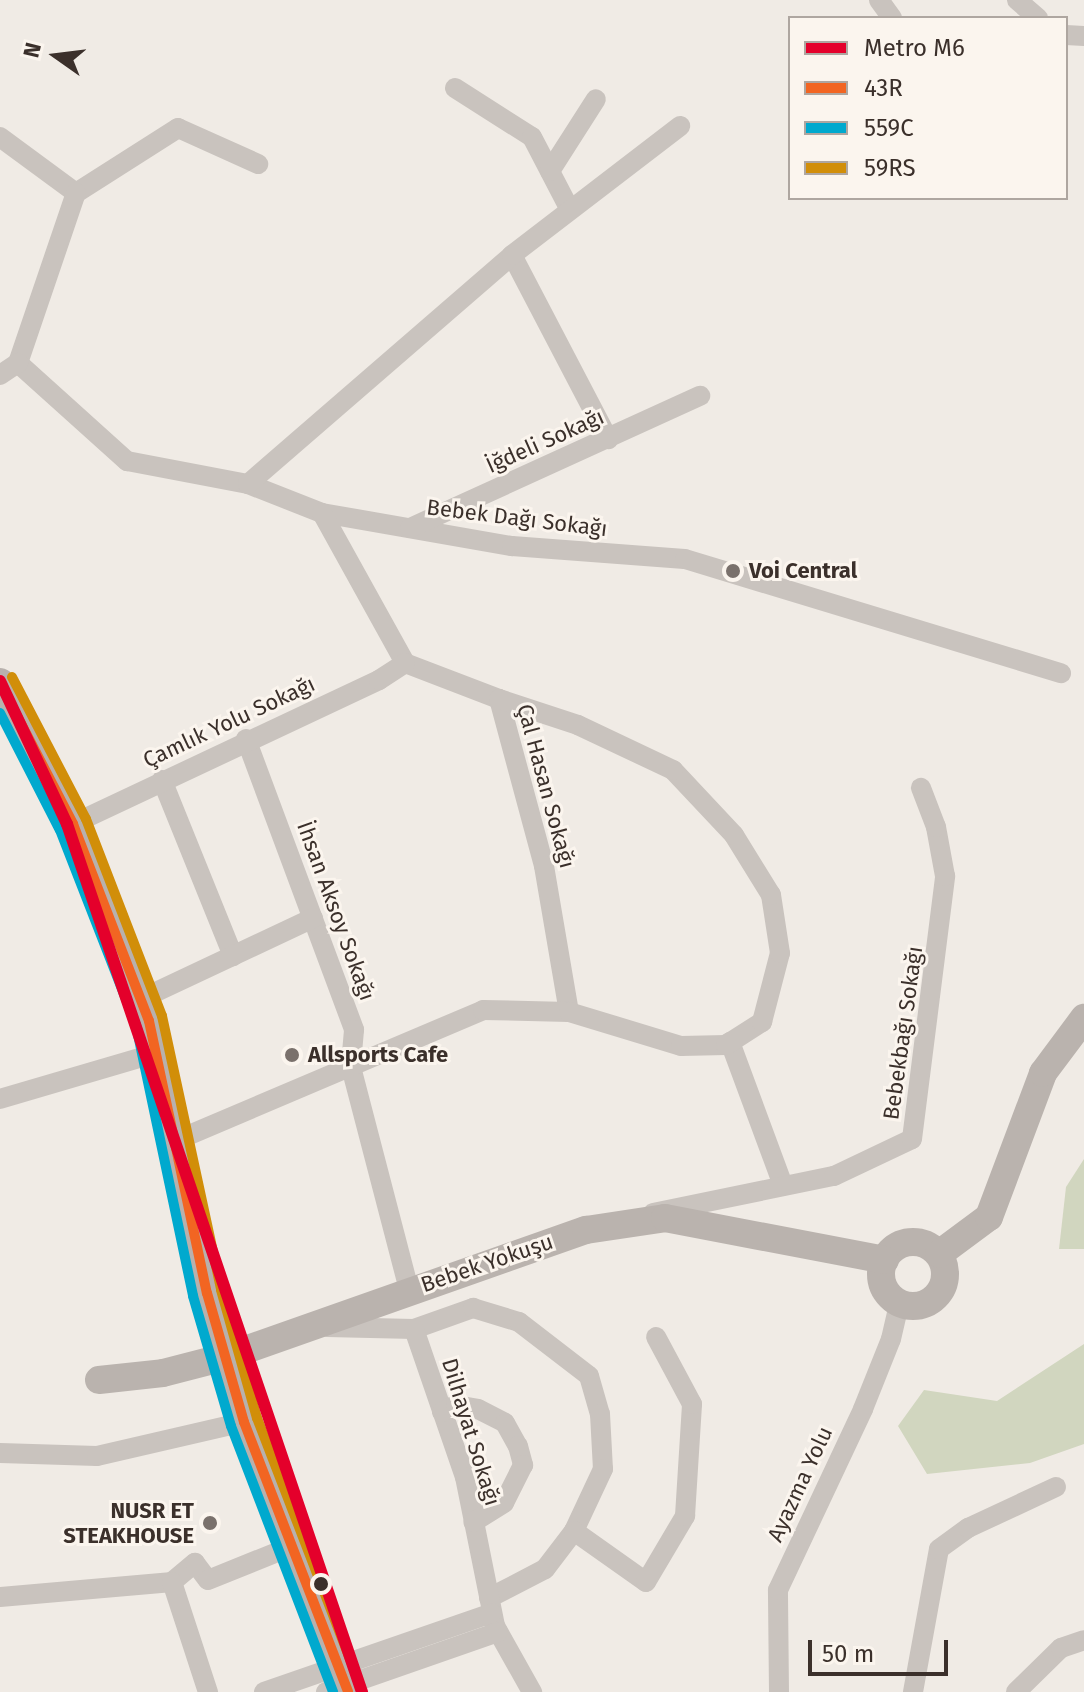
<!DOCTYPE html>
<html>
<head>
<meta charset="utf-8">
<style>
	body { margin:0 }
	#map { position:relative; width:1084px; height:1692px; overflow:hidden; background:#f0ebe5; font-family:"Fira Sans",sans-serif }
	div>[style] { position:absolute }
	.green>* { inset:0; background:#d1d6bf }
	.street>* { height:20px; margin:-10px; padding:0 10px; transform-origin:10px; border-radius:10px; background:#c9c3be }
	.secondary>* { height:28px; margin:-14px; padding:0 14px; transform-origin:14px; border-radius:14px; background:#bab3ae }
	.secondary>.ring { margin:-14px; padding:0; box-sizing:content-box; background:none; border:28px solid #bab3ae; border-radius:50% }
	.primary>* { height:30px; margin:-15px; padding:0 15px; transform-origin:15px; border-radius:15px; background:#b8b1ad }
	.bus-1>* { height:10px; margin:-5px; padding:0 5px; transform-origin:5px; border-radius:5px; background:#f26522 }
	.bus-2>* { height:10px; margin:-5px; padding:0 5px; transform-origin:5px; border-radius:5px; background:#00a9ce }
	.bus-3>* { height:10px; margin:-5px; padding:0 5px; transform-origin:5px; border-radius:5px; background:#d18e09 }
	.metro-1>* { height:12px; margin:-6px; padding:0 6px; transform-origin:6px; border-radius:6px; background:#e4002b }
	.dots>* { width:22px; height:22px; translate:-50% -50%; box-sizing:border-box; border:4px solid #fbf5ee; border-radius:50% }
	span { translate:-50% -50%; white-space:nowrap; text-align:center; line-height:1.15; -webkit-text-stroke:6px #fbf5ee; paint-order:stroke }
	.street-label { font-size:22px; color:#3b302b }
	.poi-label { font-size:22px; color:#3b302b; font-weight:700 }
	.left { translate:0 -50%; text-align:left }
	.right { translate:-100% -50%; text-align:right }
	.legend { position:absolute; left:788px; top:16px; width:280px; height:184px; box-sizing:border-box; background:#fbf5ee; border:2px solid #aea6a0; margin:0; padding:10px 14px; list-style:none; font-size:24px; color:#3b302b }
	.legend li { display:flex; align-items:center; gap:16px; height:40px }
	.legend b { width:40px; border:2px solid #aea6a0 }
	.north { position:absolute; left:16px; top:16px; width:80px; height:80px; -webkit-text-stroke:6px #fbf5ee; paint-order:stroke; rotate:284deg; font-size:22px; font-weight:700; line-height:32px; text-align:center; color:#3b302b }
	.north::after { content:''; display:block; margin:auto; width:28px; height:36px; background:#3b302b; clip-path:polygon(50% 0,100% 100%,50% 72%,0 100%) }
	.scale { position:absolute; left:808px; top:1640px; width:140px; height:36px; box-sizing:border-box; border:4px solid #3b302b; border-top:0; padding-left:10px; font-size:24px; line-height:28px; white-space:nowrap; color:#3b302b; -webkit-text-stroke:6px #fbf5ee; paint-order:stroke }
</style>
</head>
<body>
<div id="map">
	<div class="green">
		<i style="clip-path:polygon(1084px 1159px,1084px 1249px,1059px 1249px,1066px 1187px)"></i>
		<i style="clip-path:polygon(1084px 1344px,1084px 1444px,1030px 1463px,927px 1474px,898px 1426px,924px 1390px,997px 1401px)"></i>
	</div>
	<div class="street">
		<i style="left:879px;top:0;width:22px;rotate:54deg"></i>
		<i style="left:1017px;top:0;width:28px;rotate:41deg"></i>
		<i style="left:1066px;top:35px;width:18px;rotate:3deg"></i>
		<i style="left:455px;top:88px;width:91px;rotate:32.5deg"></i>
		<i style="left:532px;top:137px;width:82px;rotate:62.5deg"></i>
		<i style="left:0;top:137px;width:94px;rotate:36.4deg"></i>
		<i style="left:550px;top:171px;width:85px;rotate:-57.4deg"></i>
		<i style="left:76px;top:193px;width:121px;rotate:-32.5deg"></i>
		<i style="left:178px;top:128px;width:88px;rotate:24.2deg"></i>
		<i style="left:512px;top:255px;width:208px;rotate:62.4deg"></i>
		<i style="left:18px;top:363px;width:147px;rotate:42deg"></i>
		<i style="left:127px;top:461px;width:123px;rotate:10.8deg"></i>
		<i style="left:248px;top:484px;width:79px;rotate:21.4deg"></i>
		<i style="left:322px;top:513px;width:193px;rotate:9.9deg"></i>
		<i style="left:512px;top:546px;width:173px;rotate:4.3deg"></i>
		<i style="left:685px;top:559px;width:393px;rotate:16.9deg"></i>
		<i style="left:18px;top:363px;width:180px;rotate:-71.2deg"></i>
		<i style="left:0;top:375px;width:22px;rotate:-34deg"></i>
		<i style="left:248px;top:484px;width:349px;rotate:-40.9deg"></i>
		<i style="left:512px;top:255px;width:212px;rotate:-37.5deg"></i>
		<i style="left:322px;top:513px;width:171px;rotate:61deg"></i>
		<i style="left:405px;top:663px;width:101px;rotate:21deg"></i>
		<i style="left:499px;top:699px;width:173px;rotate:74.9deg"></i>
		<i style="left:544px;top:866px;width:148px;rotate:80.3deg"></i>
		<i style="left:410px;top:528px;width:319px;rotate:-24.5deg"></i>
		<i style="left:246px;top:739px;width:310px;rotate:69.6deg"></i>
		<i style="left:354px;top:1030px;width:37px;rotate:95deg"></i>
		<i style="left:351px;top:1067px;width:230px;rotate:75.4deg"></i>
		<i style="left:162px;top:780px;width:190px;rotate:68deg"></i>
		<i style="left:73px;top:824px;width:338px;rotate:-25.2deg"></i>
		<i style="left:379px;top:680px;width:31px;rotate:-33deg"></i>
		<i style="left:141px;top:999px;width:190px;rotate:-25.2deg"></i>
		<i style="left:730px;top:1042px;width:153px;rotate:69.7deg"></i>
		<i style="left:0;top:1099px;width:163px;rotate:-16.4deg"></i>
		<i style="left:175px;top:1141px;width:335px;rotate:-23deg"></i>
		<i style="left:483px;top:1010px;width:86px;rotate:1.3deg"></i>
		<i style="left:569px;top:1012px;width:117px;rotate:16.9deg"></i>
		<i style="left:681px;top:1046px;width:45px;rotate:-1.3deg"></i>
		<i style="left:726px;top:1045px;width:43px;rotate:-32.6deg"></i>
		<i style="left:762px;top:1022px;width:71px;rotate:-75.4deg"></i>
		<i style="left:780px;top:953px;width:59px;rotate:-98.8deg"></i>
		<i style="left:771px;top:895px;width:70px;rotate:-121.7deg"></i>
		<i style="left:734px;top:835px;width:89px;rotate:-133.2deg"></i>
		<i style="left:673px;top:770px;width:105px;rotate:-154.7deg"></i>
		<i style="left:578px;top:725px;width:83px;rotate:-161.8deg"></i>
		<i style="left:653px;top:1213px;width:185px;rotate:-11.6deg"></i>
		<i style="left:834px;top:1176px;width:86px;rotate:-25.4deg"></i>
		<i style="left:912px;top:1139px;width:265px;rotate:-82.8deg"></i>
		<i style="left:945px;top:876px;width:50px;rotate:-100.4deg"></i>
		<i style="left:936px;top:827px;width:42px;rotate:-111deg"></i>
		<i style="left:327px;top:1327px;width:87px;rotate:1.3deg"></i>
		<i style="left:414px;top:1329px;width:63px;rotate:-19.6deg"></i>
		<i style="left:473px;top:1308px;width:48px;rotate:16.9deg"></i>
		<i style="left:519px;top:1322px;width:88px;rotate:37.6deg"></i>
		<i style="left:589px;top:1376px;width:40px;rotate:74deg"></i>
		<i style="left:600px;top:1414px;width:55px;rotate:86.9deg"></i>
		<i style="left:603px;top:1469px;width:68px;rotate:115.1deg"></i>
		<i style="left:574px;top:1531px;width:48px;rotate:127.3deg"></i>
		<i style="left:545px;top:1569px;width:63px;rotate:152.6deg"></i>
		<i style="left:414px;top:1329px;width:157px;rotate:71deg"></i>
		<i style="left:465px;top:1477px;width:152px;rotate:78.6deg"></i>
		<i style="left:495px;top:1626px;width:76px;rotate:60.7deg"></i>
		<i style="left:442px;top:1412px;width:16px;rotate:-27deg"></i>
		<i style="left:456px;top:1405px;width:22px;rotate:10deg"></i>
		<i style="left:478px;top:1409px;width:30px;rotate:27deg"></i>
		<i style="left:505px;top:1423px;width:26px;rotate:61deg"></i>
		<i style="left:518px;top:1446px;width:20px;rotate:75deg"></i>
		<i style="left:523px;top:1465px;width:42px;rotate:116.6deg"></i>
		<i style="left:504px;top:1503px;width:36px;rotate:148deg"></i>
		<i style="left:0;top:1453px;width:97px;rotate:1.8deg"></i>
		<i style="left:97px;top:1456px;width:151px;rotate:-13deg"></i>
		<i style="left:574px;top:1531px;width:88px;rotate:35.3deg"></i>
		<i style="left:646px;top:1582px;width:77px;rotate:-59.4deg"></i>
		<i style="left:685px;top:1516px;width:112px;rotate:-86.4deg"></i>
		<i style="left:692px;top:1404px;width:76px;rotate:-118.2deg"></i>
		<i style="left:172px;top:1582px;width:30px;rotate:-40deg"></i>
		<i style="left:195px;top:1563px;width:21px;rotate:53deg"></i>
		<i style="left:208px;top:1580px;width:91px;rotate:-22deg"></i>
		<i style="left:0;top:1597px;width:173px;rotate:-5deg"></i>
		<i style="left:172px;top:1582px;width:116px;rotate:71.9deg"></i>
		<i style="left:264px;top:1692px;width:241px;rotate:-19.1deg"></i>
		<i style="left:326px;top:1692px;width:182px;rotate:-19.2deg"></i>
		<i style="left:779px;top:1692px;width:102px;rotate:-90.6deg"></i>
		<i style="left:778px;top:1590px;width:200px;rotate:-64.8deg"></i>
		<i style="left:863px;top:1409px;width:75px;rotate:-68.2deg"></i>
		<i style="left:891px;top:1339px;width:37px;rotate:-77deg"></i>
		<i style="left:913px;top:1692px;width:145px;rotate:-79.7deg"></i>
		<i style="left:939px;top:1549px;width:36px;rotate:-36deg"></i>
		<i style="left:968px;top:1528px;width:97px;rotate:-25deg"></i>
		<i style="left:1016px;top:1692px;width:63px;rotate:-44.4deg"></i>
		<i style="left:1061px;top:1648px;width:24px;rotate:-19deg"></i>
	</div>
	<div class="secondary">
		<i class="ring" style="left:881px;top:1242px;width:36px;height:36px"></i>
		<i style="left:939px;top:1254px;width:62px;rotate:-36.5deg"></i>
		<i style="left:989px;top:1217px;width:154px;rotate:-69.4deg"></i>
		<i style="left:1043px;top:1073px;width:69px;rotate:-53.3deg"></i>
		<i style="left:99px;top:1380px;width:64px;rotate:-6.2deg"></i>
		<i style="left:163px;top:1373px;width:64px;rotate:-14.5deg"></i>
		<i style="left:225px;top:1357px;width:383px;rotate:-19.4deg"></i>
		<i style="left:586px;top:1230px;width:80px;rotate:-8.6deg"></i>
		<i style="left:665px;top:1218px;width:224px;rotate:10.8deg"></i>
	</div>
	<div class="primary">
		<i style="left:0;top:683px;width:159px;rotate:62.6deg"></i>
		<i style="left:73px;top:824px;width:211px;rotate:68.9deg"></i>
		<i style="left:149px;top:1021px;width:278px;rotate:78deg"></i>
		<i style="left:207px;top:1293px;width:134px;rotate:74deg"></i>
		<i style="left:244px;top:1422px;width:289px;rotate:68.9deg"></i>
	</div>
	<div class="bus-1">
		<i style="left:0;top:683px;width:159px;rotate:62.6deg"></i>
		<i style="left:73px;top:824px;width:211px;rotate:68.9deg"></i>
		<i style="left:149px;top:1021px;width:278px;rotate:78deg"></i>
		<i style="left:207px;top:1293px;width:134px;rotate:74deg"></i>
		<i style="left:244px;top:1422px;width:289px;rotate:68.9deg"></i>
	</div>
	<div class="bus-2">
		<i style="left:0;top:713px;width:131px;rotate:62.9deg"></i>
		<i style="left:60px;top:830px;width:209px;rotate:68.7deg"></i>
		<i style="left:136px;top:1025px;width:277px;rotate:78.1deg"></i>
		<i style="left:193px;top:1296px;width:135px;rotate:73.7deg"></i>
		<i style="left:231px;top:1426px;width:285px;rotate:69deg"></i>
	</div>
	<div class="bus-3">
		<i style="left:12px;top:677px;width:160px;rotate:62.5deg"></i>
		<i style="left:86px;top:819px;width:211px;rotate:68.9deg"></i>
		<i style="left:162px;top:1016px;width:280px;rotate:77.8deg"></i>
		<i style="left:221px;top:1290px;width:133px;rotate:74.3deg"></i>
		<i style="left:257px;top:1418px;width:288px;rotate:68.9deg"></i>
	</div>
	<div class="metro-1">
		<i style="left:0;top:681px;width:158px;rotate:64.9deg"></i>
		<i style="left:67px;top:824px;width:917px;rotate:71.23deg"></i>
	</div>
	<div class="dots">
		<i style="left:733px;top:571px;background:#7a716c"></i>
		<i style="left:292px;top:1055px;background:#7a716c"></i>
		<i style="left:210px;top:1523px;background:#7a716c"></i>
		<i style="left:321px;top:1584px;background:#3b302b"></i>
	</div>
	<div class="street-label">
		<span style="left:545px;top:441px;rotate:-24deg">İğdeli Sokağı</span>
		<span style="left:517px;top:518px;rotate:7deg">Bebek Dağı Sokağı</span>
		<span style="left:229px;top:722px;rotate:-25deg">Çamlık Yolu Sokağı</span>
		<span style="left:546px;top:786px;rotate:75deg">Çal Hasan Sokağı</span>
		<span style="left:336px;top:911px;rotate:70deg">İhsan Aksoy Sokağı</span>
		<span style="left:903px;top:1033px;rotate:-82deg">Bebekbağı Sokağı</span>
		<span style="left:487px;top:1263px;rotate:-19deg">Bebek Yokuşu</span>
		<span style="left:471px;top:1432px;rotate:73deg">Dilhayat Sokağı</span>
		<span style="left:800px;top:1484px;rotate:-65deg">Ayazma Yolu</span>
	</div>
	<div class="poi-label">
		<span class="left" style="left:749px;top:571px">Voi Central</span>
		<span class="left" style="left:308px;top:1055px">Allsports Cafe</span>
		<span class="right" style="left:194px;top:1523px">NUSR ET<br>STEAKHOUSE</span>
	</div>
	<ul class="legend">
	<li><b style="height:10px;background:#e4002b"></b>Metro M6</li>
	<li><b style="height:10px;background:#f26522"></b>43R</li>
	<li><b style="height:10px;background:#00a9ce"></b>559C</li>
	<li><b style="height:10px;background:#d18e09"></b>59RS</li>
	</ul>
	<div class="north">N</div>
	<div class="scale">50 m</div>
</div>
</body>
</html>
